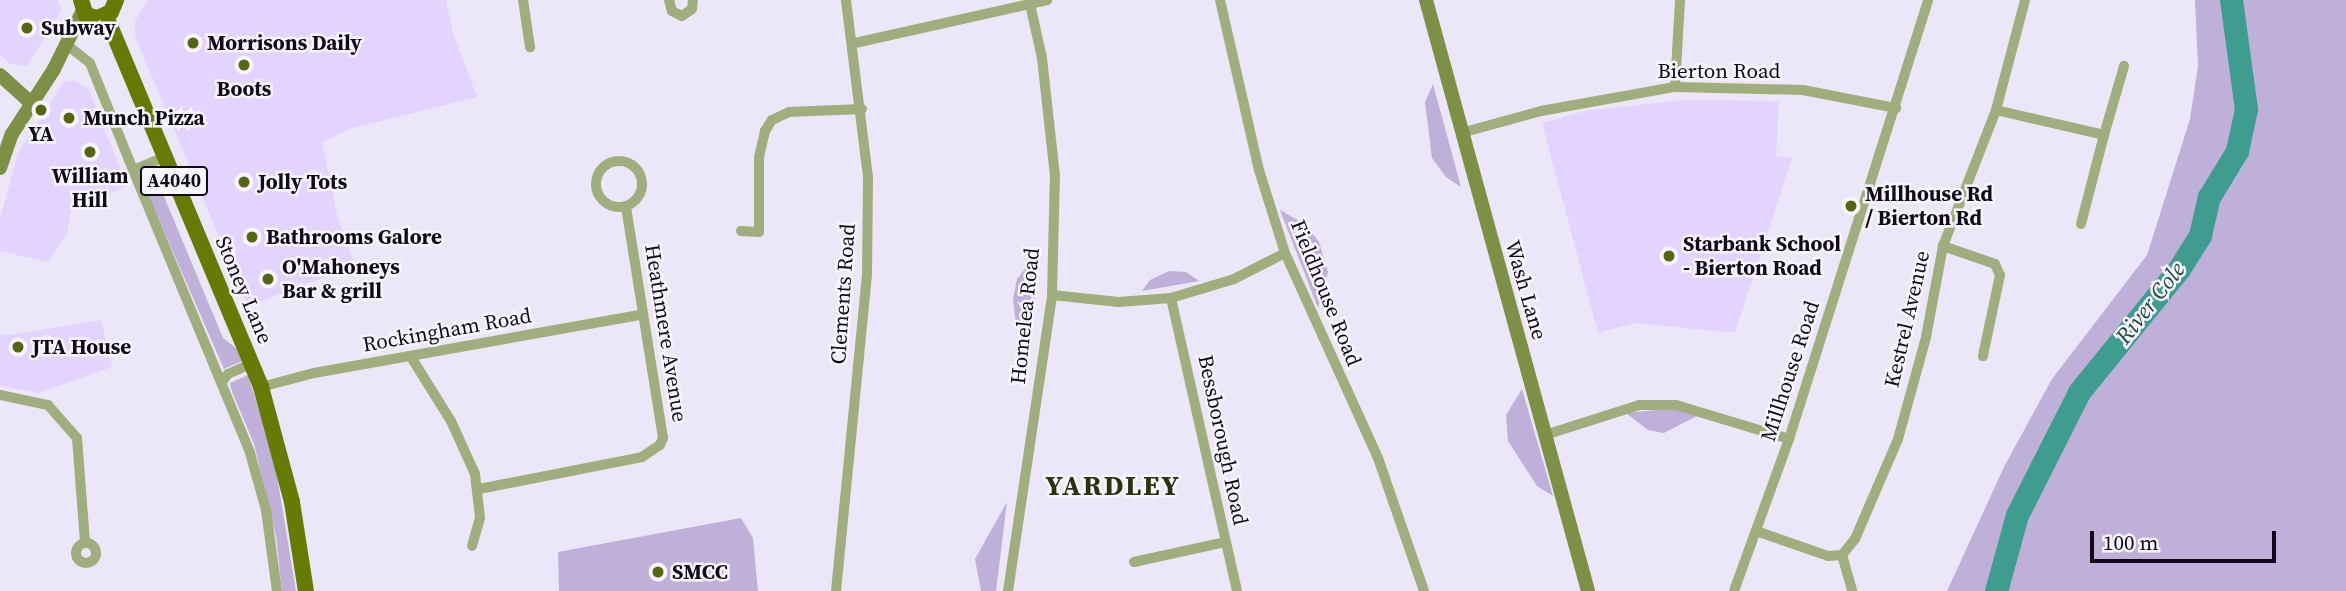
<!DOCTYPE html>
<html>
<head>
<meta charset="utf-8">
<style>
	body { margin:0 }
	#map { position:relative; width:2346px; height:591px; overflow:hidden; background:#ece6f9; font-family:"Source Serif 4",serif }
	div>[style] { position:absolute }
	.built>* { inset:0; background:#e3d4ff }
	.green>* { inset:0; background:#beb0d9 }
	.river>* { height:23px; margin:-11.5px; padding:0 11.5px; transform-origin:11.5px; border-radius:11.5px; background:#3e9d8e }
	.street>* { height:10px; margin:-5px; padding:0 5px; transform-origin:5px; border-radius:5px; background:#a0ae7e }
	.street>.ring { margin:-5px; padding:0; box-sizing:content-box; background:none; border:10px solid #a0ae7e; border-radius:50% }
	.secondary>* { height:14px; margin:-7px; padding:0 7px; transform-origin:7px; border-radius:7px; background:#7e9045 }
	.primary>* { height:16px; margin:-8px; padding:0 8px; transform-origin:8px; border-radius:8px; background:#667b04 }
	.dots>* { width:19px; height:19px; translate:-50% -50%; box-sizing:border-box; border:4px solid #f8f5fe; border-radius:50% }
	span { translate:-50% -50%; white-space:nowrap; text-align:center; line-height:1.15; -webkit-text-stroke:5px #f8f5fe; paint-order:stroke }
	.shield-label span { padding:2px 5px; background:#f8f5fe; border:2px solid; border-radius:5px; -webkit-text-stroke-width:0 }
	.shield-label { font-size:19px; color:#0f0919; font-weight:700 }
	.poi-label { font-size:21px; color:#0f0919; font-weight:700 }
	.left { translate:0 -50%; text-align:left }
	.street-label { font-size:21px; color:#0f0919 }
	.water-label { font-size:23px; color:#1e4841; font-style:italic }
	.district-label { font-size:28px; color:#2a330c; font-weight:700; letter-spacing:2px }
	.scale { position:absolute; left:2090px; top:531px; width:186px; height:32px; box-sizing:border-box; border:4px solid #0f0919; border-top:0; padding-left:9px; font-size:21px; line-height:24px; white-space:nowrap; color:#0f0919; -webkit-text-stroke:5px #f8f5fe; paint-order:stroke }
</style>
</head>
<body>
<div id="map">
	<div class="built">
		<i style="clip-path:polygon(0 0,57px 0,62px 10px,27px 66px,10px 64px,0 54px)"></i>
		<i style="clip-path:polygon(148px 0,446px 0,453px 33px,477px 97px,349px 129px,322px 143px,338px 218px,355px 266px,248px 306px,135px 36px,135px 21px)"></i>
		<i style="clip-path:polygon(74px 80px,89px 90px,127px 186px,71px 211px,67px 233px,48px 262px,0 251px,0 218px,18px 153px,64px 82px)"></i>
		<i style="clip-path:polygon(1684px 100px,1779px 101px,1776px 156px,1792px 158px,1735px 333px,1635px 323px,1598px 333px,1542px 123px,1585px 111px)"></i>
		<i style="clip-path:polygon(101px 320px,112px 367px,38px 393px,0 386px,0 336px)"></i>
	</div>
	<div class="green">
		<i style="clip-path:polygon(2195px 0,2346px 0,2346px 591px,1947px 591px,2005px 465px,2052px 379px,2147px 255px,2190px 119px,2198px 66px)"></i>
		<i style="clip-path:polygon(1433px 84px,1461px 187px,1446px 177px,1432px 158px,1425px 102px)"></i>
		<i style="clip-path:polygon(153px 170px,223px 338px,237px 349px,242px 361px,224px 369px,143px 183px)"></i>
		<i style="clip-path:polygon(1280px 210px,1306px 225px,1319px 242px,1328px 272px,1318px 308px)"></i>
		<i style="clip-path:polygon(1039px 251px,1031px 347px,1016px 324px,1013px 299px,1017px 279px)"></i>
		<i style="clip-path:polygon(1169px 271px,1186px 272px,1199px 281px,1142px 291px,1150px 280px)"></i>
		<i style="clip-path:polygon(248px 375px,274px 458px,296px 591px,282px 591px,276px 536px,254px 444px,231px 389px,230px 383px)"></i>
		<i style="clip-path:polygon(1522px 389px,1553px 496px,1537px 486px,1508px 441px,1506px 415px)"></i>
		<i style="clip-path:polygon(1675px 408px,1699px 415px,1664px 433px,1648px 430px,1626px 413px)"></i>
		<i style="clip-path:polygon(1007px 502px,996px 591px,981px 591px,975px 559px)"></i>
		<i style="clip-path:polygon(741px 518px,753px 538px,758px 591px,559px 591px,558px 552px)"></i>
	</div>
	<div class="river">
		<i style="left:1996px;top:591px;width:79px;rotate:-74.6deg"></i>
		<i style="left:2017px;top:515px;width:138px;rotate:-63.2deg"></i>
		<i style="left:2079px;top:392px;width:159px;rotate:-50.9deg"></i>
		<i style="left:2179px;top:269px;width:40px;rotate:-58deg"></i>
		<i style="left:2200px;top:235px;width:39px;rotate:-77deg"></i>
		<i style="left:2209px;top:197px;width:54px;rotate:-58.7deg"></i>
		<i style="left:2237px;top:151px;width:43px;rotate:-77.9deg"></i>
		<i style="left:2246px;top:109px;width:110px;rotate:-97.8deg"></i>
	</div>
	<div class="street">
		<i style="left:523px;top:0;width:48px;rotate:81.5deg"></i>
		<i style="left:669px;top:0;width:11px;rotate:75deg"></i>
		<i style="left:672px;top:11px;width:11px;rotate:27deg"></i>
		<i style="left:682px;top:16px;width:12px;rotate:-35deg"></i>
		<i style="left:692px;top:9px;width:9px;rotate:-84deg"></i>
		<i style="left:1220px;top:0;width:174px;rotate:77.1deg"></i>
		<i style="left:1259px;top:170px;width:87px;rotate:72.6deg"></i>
		<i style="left:1285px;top:253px;width:225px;rotate:65.6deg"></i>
		<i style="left:1378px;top:458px;width:141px;rotate:70.9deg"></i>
		<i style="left:855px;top:43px;width:197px;rotate:-12.6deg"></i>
		<i style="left:67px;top:45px;width:29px;rotate:38deg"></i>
		<i style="left:90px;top:63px;width:115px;rotate:68.1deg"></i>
		<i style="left:1675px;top:87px;width:87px;rotate:-86.7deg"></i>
		<i style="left:1996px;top:110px;width:111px;rotate:13deg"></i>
		<i style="left:2104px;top:135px;width:72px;rotate:-73.8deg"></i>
		<i style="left:1461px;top:133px;width:83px;rotate:-15.4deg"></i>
		<i style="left:1541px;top:111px;width:136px;rotate:-10.2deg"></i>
		<i style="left:1675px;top:87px;width:128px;rotate:1.3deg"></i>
		<i style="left:1803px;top:90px;width:95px;rotate:11deg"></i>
		<i style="left:164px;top:157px;width:34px;rotate:157deg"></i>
		<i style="left:133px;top:170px;width:306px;rotate:67.5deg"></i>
		<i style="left:250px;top:453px;width:59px;rotate:74.3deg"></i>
		<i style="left:266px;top:510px;width:82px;rotate:82.3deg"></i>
		<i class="ring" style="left:596px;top:161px;width:36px;height:36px"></i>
		<i style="left:2081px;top:224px;width:92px;rotate:-75.5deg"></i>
		<i style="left:741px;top:231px;width:18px;rotate:3deg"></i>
		<i style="left:759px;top:232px;width:75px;rotate:-90deg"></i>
		<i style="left:759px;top:157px;width:27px;rotate:-77deg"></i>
		<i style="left:765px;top:131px;width:13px;rotate:-58deg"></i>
		<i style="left:772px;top:120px;width:19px;rotate:-25deg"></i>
		<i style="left:789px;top:112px;width:73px;rotate:-2.4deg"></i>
		<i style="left:1943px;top:246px;width:55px;rotate:19.1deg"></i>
		<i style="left:1995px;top:264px;width:12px;rotate:66deg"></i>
		<i style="left:2000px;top:275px;width:83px;rotate:101.9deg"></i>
		<i style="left:1052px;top:295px;width:67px;rotate:6deg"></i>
		<i style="left:1119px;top:302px;width:52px;rotate:-4.4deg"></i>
		<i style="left:1171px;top:298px;width:66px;rotate:-16.8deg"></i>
		<i style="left:1234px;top:279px;width:57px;rotate:-27deg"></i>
		<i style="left:1171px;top:298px;width:300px;rotate:77.3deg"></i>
		<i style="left:411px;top:357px;width:75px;rotate:58deg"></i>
		<i style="left:451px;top:421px;width:58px;rotate:65.6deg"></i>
		<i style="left:475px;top:474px;width:44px;rotate:83.5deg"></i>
		<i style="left:480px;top:518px;width:29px;rotate:106deg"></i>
		<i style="left:222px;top:382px;width:10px;rotate:-53deg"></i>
		<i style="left:228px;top:374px;width:27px;rotate:-24deg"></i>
		<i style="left:261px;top:387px;width:55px;rotate:-14.8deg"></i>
		<i style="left:314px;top:373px;width:332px;rotate:-10.1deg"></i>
		<i style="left:0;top:395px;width:49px;rotate:11.8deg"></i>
		<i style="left:48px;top:405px;width:44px;rotate:48.7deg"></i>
		<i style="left:77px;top:438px;width:104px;rotate:85.6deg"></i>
		<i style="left:1545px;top:435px;width:99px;rotate:-17.7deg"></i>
		<i style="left:1639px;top:405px;width:37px"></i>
		<i style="left:1676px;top:405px;width:118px;rotate:16.7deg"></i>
		<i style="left:479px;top:489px;width:166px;rotate:-11.1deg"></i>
		<i style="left:642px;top:457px;width:22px;rotate:-34deg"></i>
		<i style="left:660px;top:445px;width:8px;rotate:-67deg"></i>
		<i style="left:663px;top:438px;width:235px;rotate:-99.1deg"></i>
		<i style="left:1756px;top:531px;width:76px;rotate:19.1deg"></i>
		<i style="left:1828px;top:556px;width:14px;rotate:-4deg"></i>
		<i style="left:1842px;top:555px;width:21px;rotate:-51deg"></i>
		<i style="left:1855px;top:539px;width:109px;rotate:-66.7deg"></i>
		<i style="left:1898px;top:439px;width:106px;rotate:-74.6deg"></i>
		<i style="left:1926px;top:337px;width:93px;rotate:-79.4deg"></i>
		<i style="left:1943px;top:246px;width:146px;rotate:-68.7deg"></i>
		<i style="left:1996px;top:110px;width:114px;rotate:-75.2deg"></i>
		<i class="ring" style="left:76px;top:543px;width:10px;height:10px"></i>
		<i style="left:1842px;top:555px;width:37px;rotate:74deg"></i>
		<i style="left:1134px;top:562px;width:93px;rotate:-12.4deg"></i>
		<i style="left:836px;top:591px;width:319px;rotate:-84.4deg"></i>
		<i style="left:867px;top:274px;width:97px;rotate:-89.4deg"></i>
		<i style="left:868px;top:177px;width:178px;rotate:-97.1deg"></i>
		<i style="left:1008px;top:591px;width:299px;rotate:-81.5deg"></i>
		<i style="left:1052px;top:295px;width:119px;rotate:-88.6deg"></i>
		<i style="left:1055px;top:176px;width:119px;rotate:-96.3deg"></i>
		<i style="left:1042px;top:58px;width:55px;rotate:-102.5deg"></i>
		<i style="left:1734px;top:591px;width:162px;rotate:-70.1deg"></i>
		<i style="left:1789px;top:439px;width:460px;rotate:-72.4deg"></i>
	</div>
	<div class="secondary">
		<i style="left:1426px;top:0;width:613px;rotate:74.67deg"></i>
		<i style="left:0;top:75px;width:40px;rotate:42deg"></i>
		<i style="left:0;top:168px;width:36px;rotate:-71deg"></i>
		<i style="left:12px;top:134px;width:77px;rotate:-57.1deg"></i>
		<i style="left:54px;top:69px;width:66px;rotate:-63.8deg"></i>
	</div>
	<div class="primary">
		<i style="left:81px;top:0;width:16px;rotate:72deg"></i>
		<i style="left:86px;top:15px;width:12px;rotate:14deg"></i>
		<i style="left:98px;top:18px;width:14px;rotate:-25deg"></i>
		<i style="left:111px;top:12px;width:13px;rotate:-67deg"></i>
		<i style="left:106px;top:16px;width:402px;rotate:67.3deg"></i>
		<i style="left:261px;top:387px;width:119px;rotate:74.9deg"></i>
		<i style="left:292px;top:502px;width:90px;rotate:81.1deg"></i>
	</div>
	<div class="dots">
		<i style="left:27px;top:28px;background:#556610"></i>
		<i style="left:193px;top:43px;background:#556610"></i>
		<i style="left:244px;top:65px;background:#556610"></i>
		<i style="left:41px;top:110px;background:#556610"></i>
		<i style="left:69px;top:118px;background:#556610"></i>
		<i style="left:90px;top:152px;background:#556610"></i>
		<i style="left:244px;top:182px;background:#556610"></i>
		<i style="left:1851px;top:206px;background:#556610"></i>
		<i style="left:252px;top:237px;background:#556610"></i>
		<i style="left:1669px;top:256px;background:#556610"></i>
		<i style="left:268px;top:279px;background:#556610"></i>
		<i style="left:18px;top:347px;background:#556610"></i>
		<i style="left:658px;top:572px;background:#556610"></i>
	</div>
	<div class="shield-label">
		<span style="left:174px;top:181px">A4040</span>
	</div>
	<div class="poi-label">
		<span class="left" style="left:41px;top:28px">Subway</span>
		<span class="left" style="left:207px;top:43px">Morrisons Daily</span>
		<span style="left:244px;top:89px">Boots</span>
		<span class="left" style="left:83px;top:118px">Munch Pizza</span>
		<span style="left:41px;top:134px">YA</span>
		<span style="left:90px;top:188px">William<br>Hill</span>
		<span class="left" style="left:258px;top:182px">Jolly Tots</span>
		<span class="left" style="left:1865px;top:206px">Millhouse Rd<br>/ Bierton Rd</span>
		<span class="left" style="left:266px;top:237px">Bathrooms Galore</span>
		<span class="left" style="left:1683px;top:256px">Starbank School<br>- Bierton Road</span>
		<span class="left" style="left:282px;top:279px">O'Mahoneys<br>Bar &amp; grill</span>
		<span class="left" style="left:32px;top:347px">JTA House</span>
		<span class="left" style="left:672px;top:572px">SMCC</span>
	</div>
	<div class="street-label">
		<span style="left:1719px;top:71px">Bierton Road</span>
		<span style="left:244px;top:290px;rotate:67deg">Stoney Lane</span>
		<span style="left:1526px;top:290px;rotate:74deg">Wash Lane</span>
		<span style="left:1326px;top:293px;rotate:68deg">Fieldhouse Road</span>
		<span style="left:843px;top:294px;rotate:-86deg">Clements Road</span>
		<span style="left:1025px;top:316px;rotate:-84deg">Homelea Road</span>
		<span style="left:1907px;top:319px;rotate:-77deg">Kestrel Avenue</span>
		<span style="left:447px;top:330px;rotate:-10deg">Rockingham Road</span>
		<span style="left:666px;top:333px;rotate:81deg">Heathmere Avenue</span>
		<span style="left:1790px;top:371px;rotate:-72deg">Millhouse Road</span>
		<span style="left:1223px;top:440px;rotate:78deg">Bessborough Road</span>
	</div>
	<div class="water-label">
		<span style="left:2150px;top:303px;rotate:-52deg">River Cole</span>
	</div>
	<div class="district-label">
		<span style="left:1113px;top:485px">YARDLEY</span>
	</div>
	<div class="scale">100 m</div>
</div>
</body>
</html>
